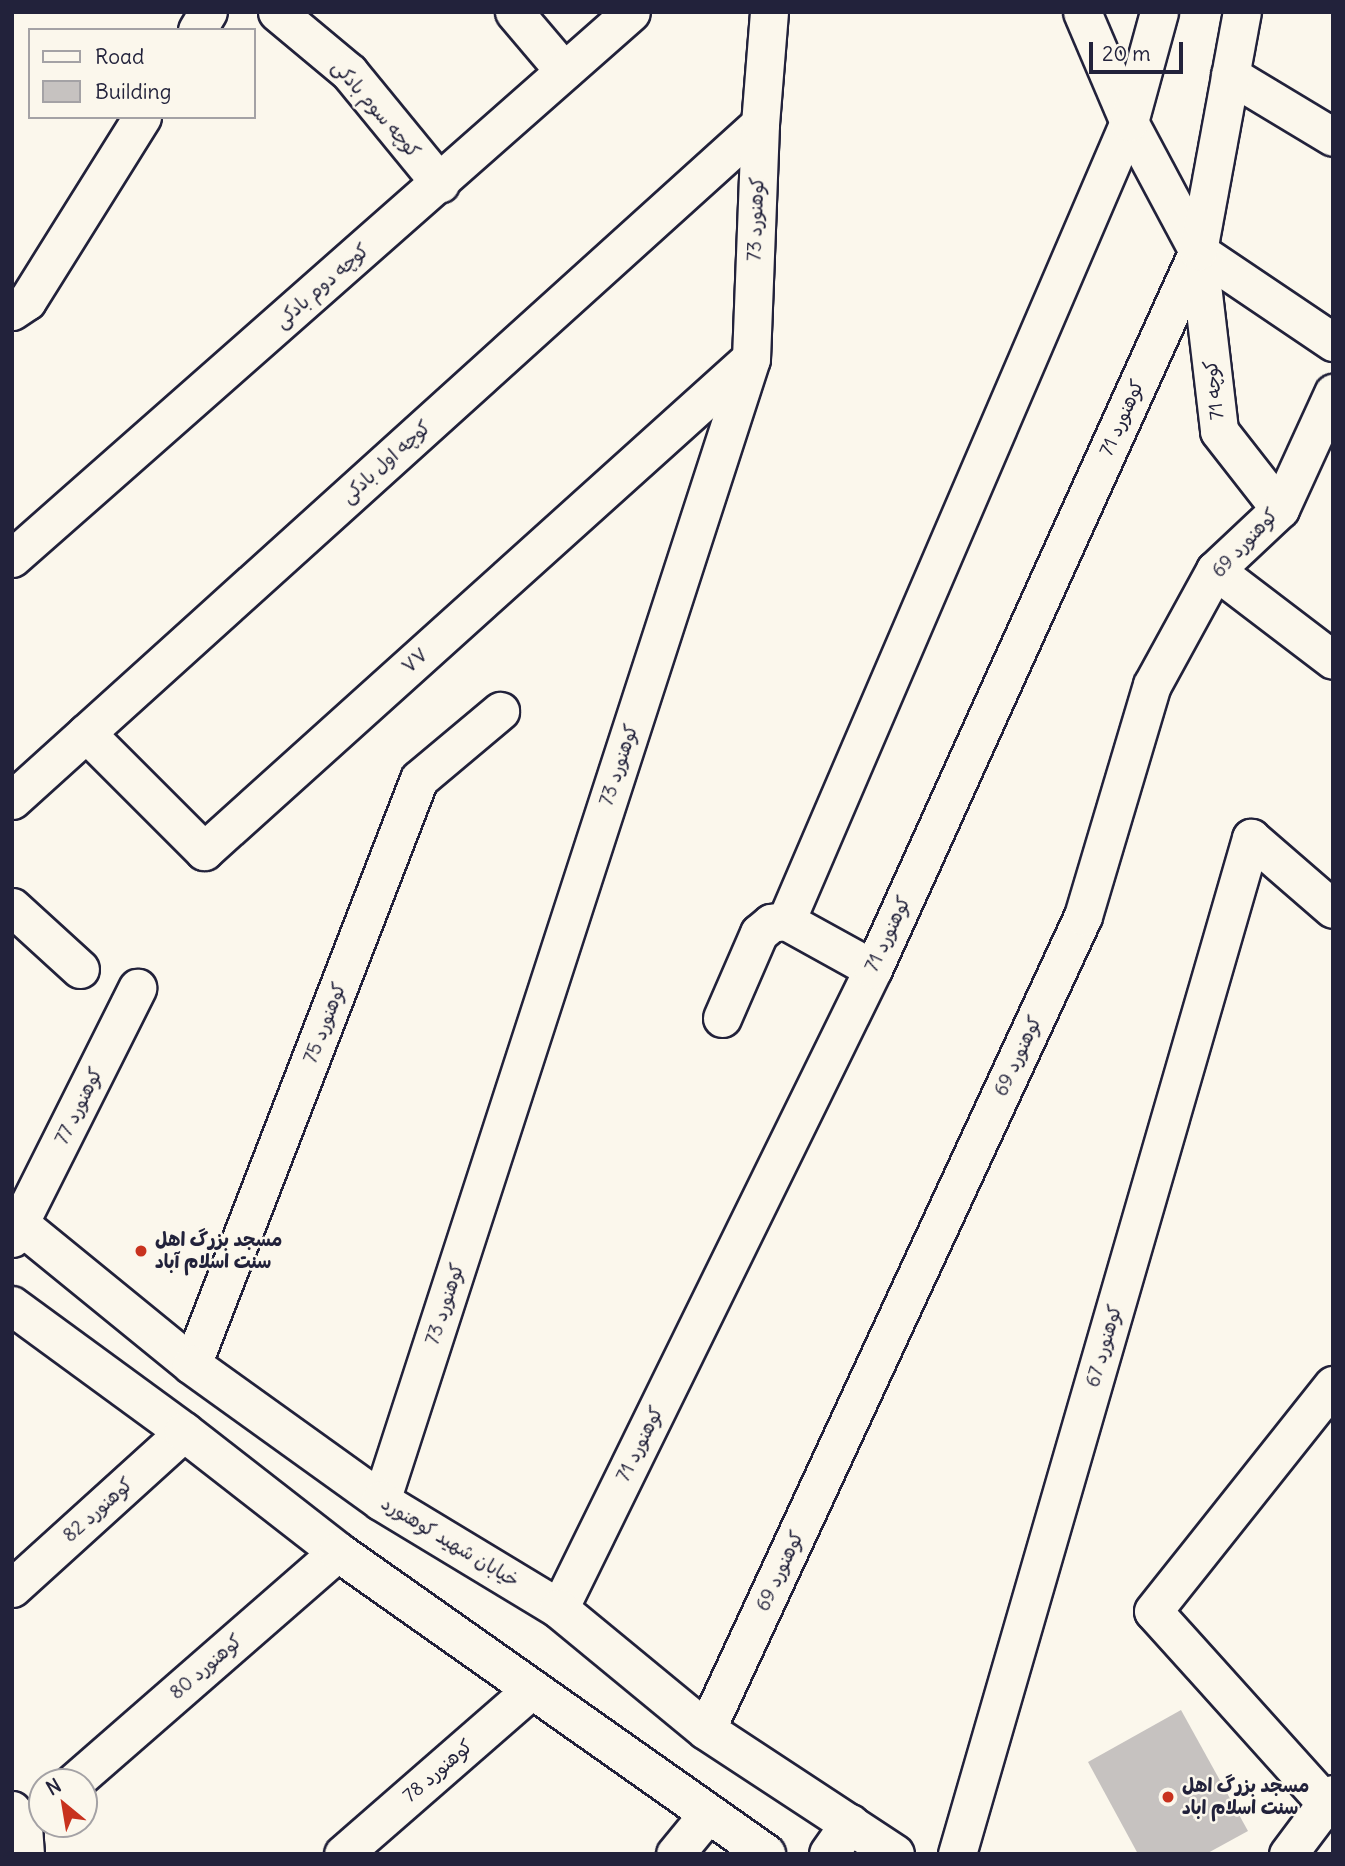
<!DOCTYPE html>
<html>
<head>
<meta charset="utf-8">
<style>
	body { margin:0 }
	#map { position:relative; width:1345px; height:1866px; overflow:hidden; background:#fbf7ec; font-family:Delius,"Playpen Sans Arabic",sans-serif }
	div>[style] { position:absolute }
	.building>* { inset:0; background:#c6c2c0 }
	.roads { filter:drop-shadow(2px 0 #22223b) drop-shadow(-2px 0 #22223b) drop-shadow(0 2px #22223b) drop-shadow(0 -2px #22223b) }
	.street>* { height:37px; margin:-18.5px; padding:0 18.5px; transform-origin:18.5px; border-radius:18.5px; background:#fbf7ec }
	.secondary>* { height:38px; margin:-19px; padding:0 19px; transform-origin:19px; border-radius:19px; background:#fbf7ec }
	.dots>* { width:19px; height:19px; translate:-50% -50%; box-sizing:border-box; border:4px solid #fbf7ec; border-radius:50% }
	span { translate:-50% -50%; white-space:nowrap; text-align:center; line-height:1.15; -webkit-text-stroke:5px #fbf7ec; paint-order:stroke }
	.street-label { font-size:19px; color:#22223b }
	.poi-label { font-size:19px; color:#22223b; font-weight:700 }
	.left { translate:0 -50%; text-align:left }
	.frame { position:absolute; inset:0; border:14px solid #22223b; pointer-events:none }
	.legend { position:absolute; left:28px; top:28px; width:228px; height:91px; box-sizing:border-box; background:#fbf7ec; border:2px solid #a4a2a5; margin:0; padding:9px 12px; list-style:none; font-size:21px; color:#22223b }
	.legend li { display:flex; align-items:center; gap:14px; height:35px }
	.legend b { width:35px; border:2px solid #a4a2a5 }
	.north { position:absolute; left:28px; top:1768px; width:70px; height:70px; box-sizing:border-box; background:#fbf7ec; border:2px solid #a4a2a5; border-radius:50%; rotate:330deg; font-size:19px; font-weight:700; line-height:28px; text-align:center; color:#22223b }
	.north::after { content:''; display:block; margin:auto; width:24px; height:32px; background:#c8321e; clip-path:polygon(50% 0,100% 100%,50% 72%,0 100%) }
	.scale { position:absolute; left:1089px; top:42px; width:94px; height:32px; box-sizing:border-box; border:4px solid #22223b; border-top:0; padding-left:9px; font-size:21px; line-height:24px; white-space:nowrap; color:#22223b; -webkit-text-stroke:5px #fbf7ec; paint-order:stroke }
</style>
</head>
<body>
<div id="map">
	<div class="building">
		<i style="clip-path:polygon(1181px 1710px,1248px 1831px,1206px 1854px,1138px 1854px,1088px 1762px)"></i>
	</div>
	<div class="roads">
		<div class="street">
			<i style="left:277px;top:12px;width:94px;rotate:39.8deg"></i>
			<i style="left:349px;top:72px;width:144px;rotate:50.7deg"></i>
			<i style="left:514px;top:12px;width:77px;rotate:49.7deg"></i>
			<i style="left:1082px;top:12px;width:120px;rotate:66.9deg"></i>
			<i style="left:1129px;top:122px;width:146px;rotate:61.9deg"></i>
			<i style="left:1198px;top:251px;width:181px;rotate:83.3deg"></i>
			<i style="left:1219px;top:431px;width:99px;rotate:52deg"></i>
			<i style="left:197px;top:30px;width:21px;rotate:-59deg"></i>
			<i style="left:1230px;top:75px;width:120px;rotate:31deg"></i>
			<i style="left:1198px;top:251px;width:163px;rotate:34deg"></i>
			<i style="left:12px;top:311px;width:18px;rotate:-34deg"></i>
			<i style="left:27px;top:301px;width:217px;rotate:-58deg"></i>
			<i style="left:12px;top:558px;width:825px;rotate:-41.41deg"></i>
			<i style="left:1215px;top:570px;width:148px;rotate:37.3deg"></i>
			<i style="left:86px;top:733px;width:167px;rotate:45deg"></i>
			<i style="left:204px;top:851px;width:735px;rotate:-42.02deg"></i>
			<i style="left:12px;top:800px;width:1008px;rotate:-42.11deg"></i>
			<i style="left:12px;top:907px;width:92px;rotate:42.4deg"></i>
			<i style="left:873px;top:969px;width:99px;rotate:-151.1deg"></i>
			<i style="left:786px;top:921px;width:870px;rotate:-66.77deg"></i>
			<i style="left:1129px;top:122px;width:114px;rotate:-74.7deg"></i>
			<i style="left:722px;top:1018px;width:93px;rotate:-66.5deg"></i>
			<i style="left:759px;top:933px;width:16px;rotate:-40deg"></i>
			<i style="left:771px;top:923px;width:15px;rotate:-8deg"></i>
			<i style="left:12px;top:1238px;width:280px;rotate:-63.4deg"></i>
			<i style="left:192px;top:1365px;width:628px;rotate:-68.83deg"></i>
			<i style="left:419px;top:779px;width:106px;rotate:-40deg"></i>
			<i style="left:381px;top:1501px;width:1200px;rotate:-72.05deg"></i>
			<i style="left:751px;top:359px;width:235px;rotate:-87.8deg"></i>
			<i style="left:760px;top:124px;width:112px;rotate:-85.4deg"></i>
			<i style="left:12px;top:1588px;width:232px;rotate:-42.2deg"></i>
			<i style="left:559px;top:1609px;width:713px;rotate:-63.87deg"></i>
			<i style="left:873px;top:969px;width:788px;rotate:-65.65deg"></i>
			<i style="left:1198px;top:251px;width:243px;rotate:-79.6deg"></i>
			<i style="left:706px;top:1730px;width:897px;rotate:-65.15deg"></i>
			<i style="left:1083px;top:916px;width:241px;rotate:-73.4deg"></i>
			<i style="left:1152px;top:685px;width:131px;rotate:-61.3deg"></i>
			<i style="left:1215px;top:570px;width:89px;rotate:-43.2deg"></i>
			<i style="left:1280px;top:509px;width:128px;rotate:-65.4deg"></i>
			<i style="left:74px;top:1782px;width:350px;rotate:-41.1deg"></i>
			<i style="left:1326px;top:1803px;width:258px;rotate:-132deg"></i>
			<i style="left:1153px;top:1611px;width:289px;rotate:-51.5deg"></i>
			<i style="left:12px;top:1810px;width:19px;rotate:55deg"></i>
			<i style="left:23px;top:1826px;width:28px;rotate:86deg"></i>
			<i style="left:343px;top:1854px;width:251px;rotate:-41.1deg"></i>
			<i style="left:675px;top:1854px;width:50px;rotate:-50.6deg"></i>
			<i style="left:957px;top:1854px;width:1058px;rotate:-73.86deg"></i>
			<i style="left:1251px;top:838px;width:108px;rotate:40.9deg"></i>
			<i style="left:1288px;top:1854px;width:75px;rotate:-53.1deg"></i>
		</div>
		<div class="secondary">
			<i style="left:12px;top:1218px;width:232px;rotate:39.2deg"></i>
			<i style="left:192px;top:1365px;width:233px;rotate:35.7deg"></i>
			<i style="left:381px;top:1501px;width:208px;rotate:31.2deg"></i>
			<i style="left:559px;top:1609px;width:190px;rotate:39.5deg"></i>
			<i style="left:706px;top:1730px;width:226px;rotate:33.3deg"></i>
			<i style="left:12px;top:1306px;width:213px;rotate:36.2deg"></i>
			<i style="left:184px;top:1432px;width:195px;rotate:37.9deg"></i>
			<i style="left:338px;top:1552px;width:524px;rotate:35.21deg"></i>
			<i style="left:829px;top:1854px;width:37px;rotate:-55deg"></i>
		</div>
	</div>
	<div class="dots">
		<i style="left:141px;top:1251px;background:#c8321e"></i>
		<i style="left:1168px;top:1797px;background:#c8321e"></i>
	</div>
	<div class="street-label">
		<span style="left:376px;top:109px;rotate:49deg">کوچه سوم بادکی</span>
		<span style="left:756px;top:219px;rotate:-88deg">کوهنورد 73</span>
		<span style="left:322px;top:286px;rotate:-41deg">کوچه دوم بادکی</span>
		<span style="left:1214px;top:390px;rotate:-97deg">کوچه 71</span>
		<span style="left:1122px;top:418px;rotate:-66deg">کوهنورد 71</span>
		<span style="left:386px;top:462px;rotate:-42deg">کوچه اول بادکی</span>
		<span style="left:1245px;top:543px;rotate:-47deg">کوهنورد 69</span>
		<span style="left:415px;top:661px;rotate:-42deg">۷۷</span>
		<span style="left:619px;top:765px;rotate:-72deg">کوهنورد 73</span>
		<span style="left:888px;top:934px;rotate:-65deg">کوهنورد 71</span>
		<span style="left:325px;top:1023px;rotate:-69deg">کوهنورد 75</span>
		<span style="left:1018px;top:1056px;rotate:-65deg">کوهنورد 69</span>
		<span style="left:79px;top:1106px;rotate:-64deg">کوهنورد 77</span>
		<span style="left:445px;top:1304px;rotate:-72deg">کوهنورد 73</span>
		<span style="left:1104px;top:1346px;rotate:-74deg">کوهنورد 67</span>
		<span style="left:640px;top:1444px;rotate:-64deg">کوهنورد 71</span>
		<span style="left:98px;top:1510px;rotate:-42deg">کوهنورد 82</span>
		<span style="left:450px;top:1542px;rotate:31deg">خیابان شهید کوهنورد</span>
		<span style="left:780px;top:1571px;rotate:-65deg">کوهنورد 69</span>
		<span style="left:206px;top:1667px;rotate:-41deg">کوهنورد 80</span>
		<span style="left:438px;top:1771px;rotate:-41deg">کوهنورد 78</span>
	</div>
	<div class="poi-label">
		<span class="left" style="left:155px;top:1251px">مسجد بزرگ اهل<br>سنت اسلام آباد</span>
		<span class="left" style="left:1182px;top:1797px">مسجد بزرگ اهل<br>سنت اسلام اباد</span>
	</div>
	<div class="frame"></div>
	<ul class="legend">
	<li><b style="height:9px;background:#fbf7ec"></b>Road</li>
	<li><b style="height:19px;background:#c6c2c0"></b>Building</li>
	</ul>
	<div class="north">N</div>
	<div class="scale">20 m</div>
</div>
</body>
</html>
